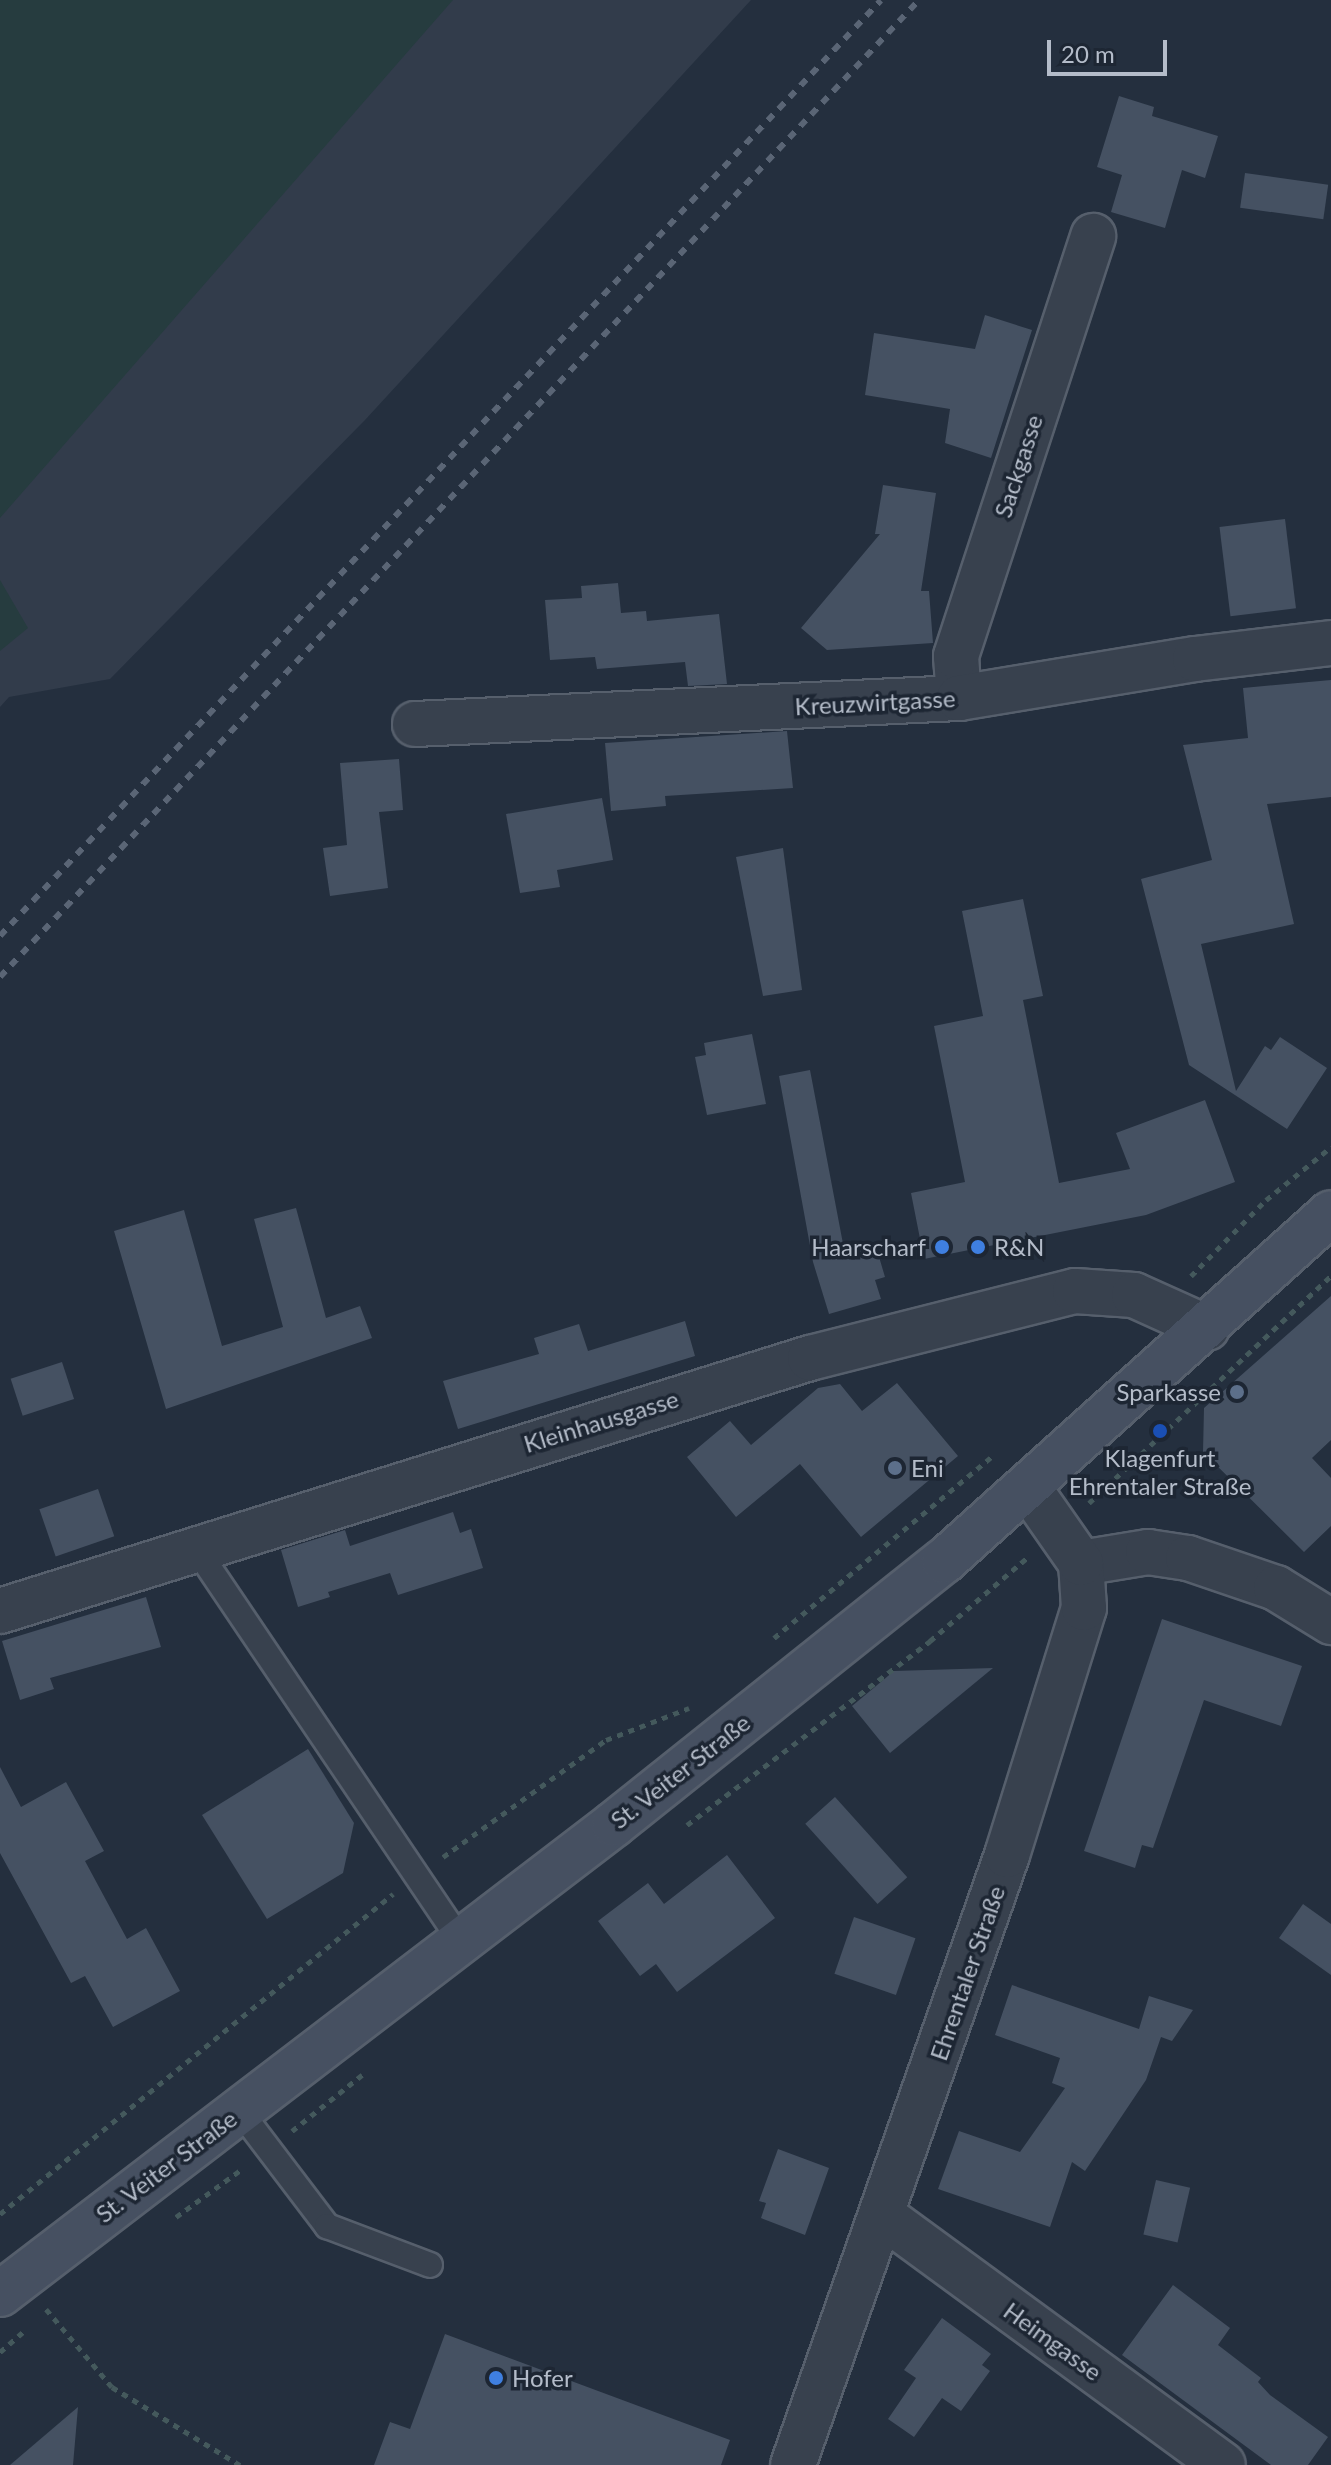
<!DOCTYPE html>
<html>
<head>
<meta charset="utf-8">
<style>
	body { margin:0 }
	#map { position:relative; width:1331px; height:2465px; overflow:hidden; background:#242f3e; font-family:Lato,sans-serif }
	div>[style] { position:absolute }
	.airport>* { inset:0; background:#323c4b }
	.green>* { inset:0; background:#263c3f }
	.building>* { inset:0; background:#455162; transform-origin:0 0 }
	.path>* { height:5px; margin-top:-2.5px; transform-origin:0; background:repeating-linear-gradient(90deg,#44595c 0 6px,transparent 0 12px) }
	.roads { filter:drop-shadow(2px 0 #565f6c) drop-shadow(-2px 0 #565f6c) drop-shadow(0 2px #565f6c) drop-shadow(0 -2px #565f6c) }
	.lane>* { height:24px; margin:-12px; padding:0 12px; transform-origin:12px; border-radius:12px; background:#38414e }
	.street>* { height:44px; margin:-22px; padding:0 22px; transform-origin:22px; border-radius:22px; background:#38414e }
	.secondary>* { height:44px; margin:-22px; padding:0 22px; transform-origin:22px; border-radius:22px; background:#465061 }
	.rail>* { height:6px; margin-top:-3px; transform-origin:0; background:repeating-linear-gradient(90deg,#5a6575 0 8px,transparent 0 16px) }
	.dots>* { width:22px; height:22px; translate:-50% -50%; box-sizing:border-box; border:4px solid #1d2633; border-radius:50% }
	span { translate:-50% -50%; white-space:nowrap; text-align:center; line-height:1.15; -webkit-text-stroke:7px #1d2633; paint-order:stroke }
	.street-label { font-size:24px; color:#b4bcc9 }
	.poi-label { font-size:24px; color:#b4bcc9 }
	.right { translate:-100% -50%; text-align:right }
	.left { translate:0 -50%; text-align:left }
	.scale { position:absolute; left:1047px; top:40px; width:120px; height:36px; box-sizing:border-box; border:4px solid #b4bcc9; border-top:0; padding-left:10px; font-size:24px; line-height:28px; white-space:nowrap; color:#b4bcc9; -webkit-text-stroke:6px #1d2633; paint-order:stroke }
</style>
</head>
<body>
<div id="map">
	<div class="airport">
		<i style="clip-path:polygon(0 0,751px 0,365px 420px,110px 679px,9px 697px,0 707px)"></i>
	</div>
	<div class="green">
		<i style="clip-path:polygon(0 0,453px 0,0 518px)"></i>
		<i style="clip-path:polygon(0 580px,28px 628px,0 651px)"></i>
	</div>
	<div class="building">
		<i style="clip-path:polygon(1119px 96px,1154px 107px,1152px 116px,1218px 136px,1205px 178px,1182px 170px,1165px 228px,1111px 212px,1122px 175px,1097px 167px)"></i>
		<i style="left:1245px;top:173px;width:84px;height:35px;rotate:8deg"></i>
		<i style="clip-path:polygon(985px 315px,1032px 330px,991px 458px,945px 443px,950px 409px,865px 395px,874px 333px,975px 349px)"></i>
		<i style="clip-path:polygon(883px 485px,936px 493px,921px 591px,929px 591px,933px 643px,827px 650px,801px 628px,880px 534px,875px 534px)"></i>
		<i style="left:1285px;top:519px;width:90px;height:66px;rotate:83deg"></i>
		<i style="clip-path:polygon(618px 583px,621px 613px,646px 611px,647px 621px,719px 614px,727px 684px,688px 686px,685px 662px,597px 669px,595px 657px,550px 660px,545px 600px,582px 598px,581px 586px)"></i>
		<i style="clip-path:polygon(1331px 680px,1331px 797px,1267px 804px,1294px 924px,1201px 944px,1236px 1091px,1265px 1046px,1271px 1050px,1280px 1037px,1327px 1068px,1287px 1129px,1189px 1065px,1141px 879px,1212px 860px,1183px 745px,1248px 738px,1243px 688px)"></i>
		<i style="clip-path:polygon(787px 731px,793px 788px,665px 796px,666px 806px,611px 811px,605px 743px)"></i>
		<i style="clip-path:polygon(399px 759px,403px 810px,379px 812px,388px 888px,330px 896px,323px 848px,347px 845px,340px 763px)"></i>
		<i style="clip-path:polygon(602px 798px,613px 860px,557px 870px,560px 887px,520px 893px,506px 814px)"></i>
		<i style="clip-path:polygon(783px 848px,802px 990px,763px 996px,736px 857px)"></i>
		<i style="clip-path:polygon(1023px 899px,1043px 996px,1023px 1000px,1059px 1183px,1130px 1169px,1116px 1133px,1205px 1100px,1235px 1182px,1146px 1215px,924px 1259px,911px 1193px,965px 1182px,934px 1026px,983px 1016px,962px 911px)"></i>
		<i style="clip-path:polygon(752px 1034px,766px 1104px,707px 1115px,695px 1057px,706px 1055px,704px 1043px)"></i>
		<i style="clip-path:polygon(810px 1070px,844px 1249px,863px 1244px,877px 1250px,885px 1277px,875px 1280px,881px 1299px,829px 1314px,813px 1262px,779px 1076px)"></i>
		<i style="clip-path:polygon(296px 1208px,326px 1318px,360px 1306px,372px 1338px,166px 1409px,114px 1231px,184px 1210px,222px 1346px,283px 1327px,254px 1219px)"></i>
		<i style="clip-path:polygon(1331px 1296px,1331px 1440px,1312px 1458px,1331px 1478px,1331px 1526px,1304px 1552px,1203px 1452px,1204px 1408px)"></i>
		<i style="clip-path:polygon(685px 1321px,695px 1356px,458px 1429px,443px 1381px,539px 1354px,534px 1338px,579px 1324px,588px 1351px)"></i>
		<i style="left:62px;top:1362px;width:39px;height:54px;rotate:72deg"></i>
		<i style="clip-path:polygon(897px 1383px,958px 1456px,861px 1537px,800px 1464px,736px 1517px,687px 1457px,730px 1421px,751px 1445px,818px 1388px,840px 1384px,862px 1411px)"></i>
		<i style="left:98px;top:1489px;width:50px;height:62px;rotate:71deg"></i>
		<i style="clip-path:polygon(453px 1512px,460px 1533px,471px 1529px,483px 1568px,398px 1595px,390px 1573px,328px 1592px,330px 1597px,298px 1607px,281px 1550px,345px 1530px,350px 1546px)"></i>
		<i style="clip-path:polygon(146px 1597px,161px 1647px,50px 1678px,54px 1689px,20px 1700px,2px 1641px)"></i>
		<i style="clip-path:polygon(1162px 1619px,1302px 1666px,1281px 1726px,1204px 1700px,1153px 1848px,1142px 1845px,1135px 1868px,1084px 1851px)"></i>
		<i style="clip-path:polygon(993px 1668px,890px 1753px,852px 1706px,894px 1671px)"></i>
		<i style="clip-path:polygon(308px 1749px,354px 1823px,343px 1873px,267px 1919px,202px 1815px)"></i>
		<i style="clip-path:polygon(0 1767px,21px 1807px,66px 1782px,104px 1851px,85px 1861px,127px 1939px,146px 1928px,180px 1991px,113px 2027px,85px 1976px,71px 1983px,0 1853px)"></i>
		<i style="left:835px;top:1797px;width:108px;height:40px;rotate:48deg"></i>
		<i style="clip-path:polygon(727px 1855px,775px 1918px,677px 1992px,656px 1964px,640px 1976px,598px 1921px,648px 1883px,664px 1904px)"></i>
		<i style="clip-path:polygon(1303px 1904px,1331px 1924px,1331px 1975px,1279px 1938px)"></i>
		<i style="left:854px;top:1917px;width:65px;height:60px;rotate:19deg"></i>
		<i style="clip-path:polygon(1012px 1985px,1139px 2029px,1149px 1996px,1193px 2010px,1172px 2041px,1161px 2037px,1146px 2080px,1085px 2171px,1072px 2162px,1050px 2227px,938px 2189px,959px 2131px,1020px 2152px,1065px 2088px,1052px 2083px,1060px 2058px,995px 2035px)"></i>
		<i style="clip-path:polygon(778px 2149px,829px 2168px,805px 2235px,761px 2218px,766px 2203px,759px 2201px)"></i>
		<i style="left:1156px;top:2180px;width:35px;height:56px;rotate:13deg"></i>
		<i style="clip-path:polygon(1173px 2285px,1230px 2328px,1218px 2345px,1261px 2378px,1258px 2382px,1270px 2395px,1328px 2437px,1308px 2465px,1271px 2465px,1122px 2355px)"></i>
		<i style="clip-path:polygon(942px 2318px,991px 2354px,982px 2365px,990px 2371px,961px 2411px,942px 2398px,914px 2437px,888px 2419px,916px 2378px,904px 2370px)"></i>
		<i style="clip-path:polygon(445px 2334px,730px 2440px,721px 2465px,374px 2465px,390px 2422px,410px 2429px)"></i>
		<i style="clip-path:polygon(78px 2407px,73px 2465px,10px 2465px)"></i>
	</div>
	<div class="path">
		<i style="left:1191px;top:1276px;width:107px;rotate:-45.4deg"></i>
		<i style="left:1266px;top:1200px;width:84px;rotate:-39.2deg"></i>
		<i style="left:1089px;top:1503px;width:332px;rotate:-43.2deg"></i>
		<i style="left:774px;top:1638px;width:283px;rotate:-39.8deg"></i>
		<i style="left:687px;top:1825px;width:305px;rotate:-37.1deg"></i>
		<i style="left:930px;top:1641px;width:129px;rotate:-40.6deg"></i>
		<i style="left:443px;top:1857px;width:201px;rotate:-35.7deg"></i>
		<i style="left:606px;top:1740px;width:89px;rotate:-21.1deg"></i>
		<i style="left:292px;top:2131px;width:90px;rotate:-38.7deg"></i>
		<i style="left:0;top:2214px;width:507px;rotate:-39.15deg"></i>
		<i style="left:176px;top:2217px;width:82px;rotate:-36deg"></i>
		<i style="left:46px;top:2309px;width:102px;rotate:49.8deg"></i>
		<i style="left:112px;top:2387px;width:150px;rotate:31.4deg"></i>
		<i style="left:0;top:2352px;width:32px;rotate:-41deg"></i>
	</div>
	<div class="roads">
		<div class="lane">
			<i style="left:195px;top:1547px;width:475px;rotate:56deg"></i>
			<i style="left:239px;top:2110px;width:146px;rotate:52.8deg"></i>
			<i style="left:327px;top:2226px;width:110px;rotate:20.7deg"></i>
		</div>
		<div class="street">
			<i style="left:959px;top:698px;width:42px;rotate:-94.1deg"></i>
			<i style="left:956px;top:656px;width:442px;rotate:-71.9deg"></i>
			<i style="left:415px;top:724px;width:545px;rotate:-2.74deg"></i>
			<i style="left:959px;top:698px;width:239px;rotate:-9.4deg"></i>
			<i style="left:1195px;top:659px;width:137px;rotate:-6.7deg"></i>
			<i style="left:1081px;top:1563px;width:68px;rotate:-9.3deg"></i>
			<i style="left:1148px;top:1552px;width:40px;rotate:8.5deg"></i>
			<i style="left:1188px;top:1558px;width:93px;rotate:18.8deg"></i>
			<i style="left:1276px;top:1588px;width:65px;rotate:31.7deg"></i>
			<i style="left:0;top:1611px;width:849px;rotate:-17.35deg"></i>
			<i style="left:810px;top:1358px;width:273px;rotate:-14.2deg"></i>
			<i style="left:1075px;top:1291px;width:59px;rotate:3.9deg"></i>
			<i style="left:1134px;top:1295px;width:80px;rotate:24.3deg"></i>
			<i style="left:883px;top:2216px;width:421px;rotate:36.2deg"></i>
			<i style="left:793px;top:2465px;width:646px;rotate:-70.67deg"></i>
			<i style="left:1007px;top:1855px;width:259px;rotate:-72.7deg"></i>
			<i style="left:1084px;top:1608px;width:45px;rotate:-93.8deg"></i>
			<i style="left:1081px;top:1563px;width:93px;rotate:-124.9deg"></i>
		</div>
		<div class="secondary">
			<i style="left:0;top:2294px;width:773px;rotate:-37.43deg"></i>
			<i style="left:614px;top:1824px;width:422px;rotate:-38.6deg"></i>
			<i style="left:944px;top:1561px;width:520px;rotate:-41.96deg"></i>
		</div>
	</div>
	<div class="rail">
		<i style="left:0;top:936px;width:1285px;rotate:-46.73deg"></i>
		<i style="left:0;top:977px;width:1341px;rotate:-46.75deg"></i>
	</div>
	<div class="dots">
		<i style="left:942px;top:1247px;background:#3f7fe0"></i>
		<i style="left:978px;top:1247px;background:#3f7fe0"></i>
		<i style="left:1237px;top:1392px;background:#5c6f8a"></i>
		<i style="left:1160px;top:1431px;background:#1a4fb4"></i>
		<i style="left:895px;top:1468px;background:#5c6f8a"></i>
		<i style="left:496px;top:2378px;background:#3f7fe0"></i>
	</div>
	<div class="street-label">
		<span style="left:1018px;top:466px;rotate:-72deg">Sackgasse</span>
		<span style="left:875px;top:702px;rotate:-3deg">Kreuzwirtgasse</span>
		<span style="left:601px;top:1421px;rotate:-17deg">Kleinhausgasse</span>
		<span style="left:680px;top:1771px;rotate:-38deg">St. Veiter Straße</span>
		<span style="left:967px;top:1973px;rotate:-71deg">Ehrentaler Straße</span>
		<span style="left:166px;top:2166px;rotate:-37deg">St. Veiter Straße</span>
		<span style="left:1053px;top:2341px;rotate:36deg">Heimgasse</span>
	</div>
	<div class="poi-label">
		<span class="right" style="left:926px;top:1247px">Haarscharf</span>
		<span class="left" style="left:994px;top:1247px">R&amp;N</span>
		<span class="right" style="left:1221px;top:1392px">Sparkasse</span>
		<span style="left:1160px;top:1472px">Klagenfurt<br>Ehrentaler Straße</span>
		<span class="left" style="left:911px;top:1468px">Eni</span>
		<span class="left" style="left:512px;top:2378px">Hofer</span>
	</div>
	<div class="scale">20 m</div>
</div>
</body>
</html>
